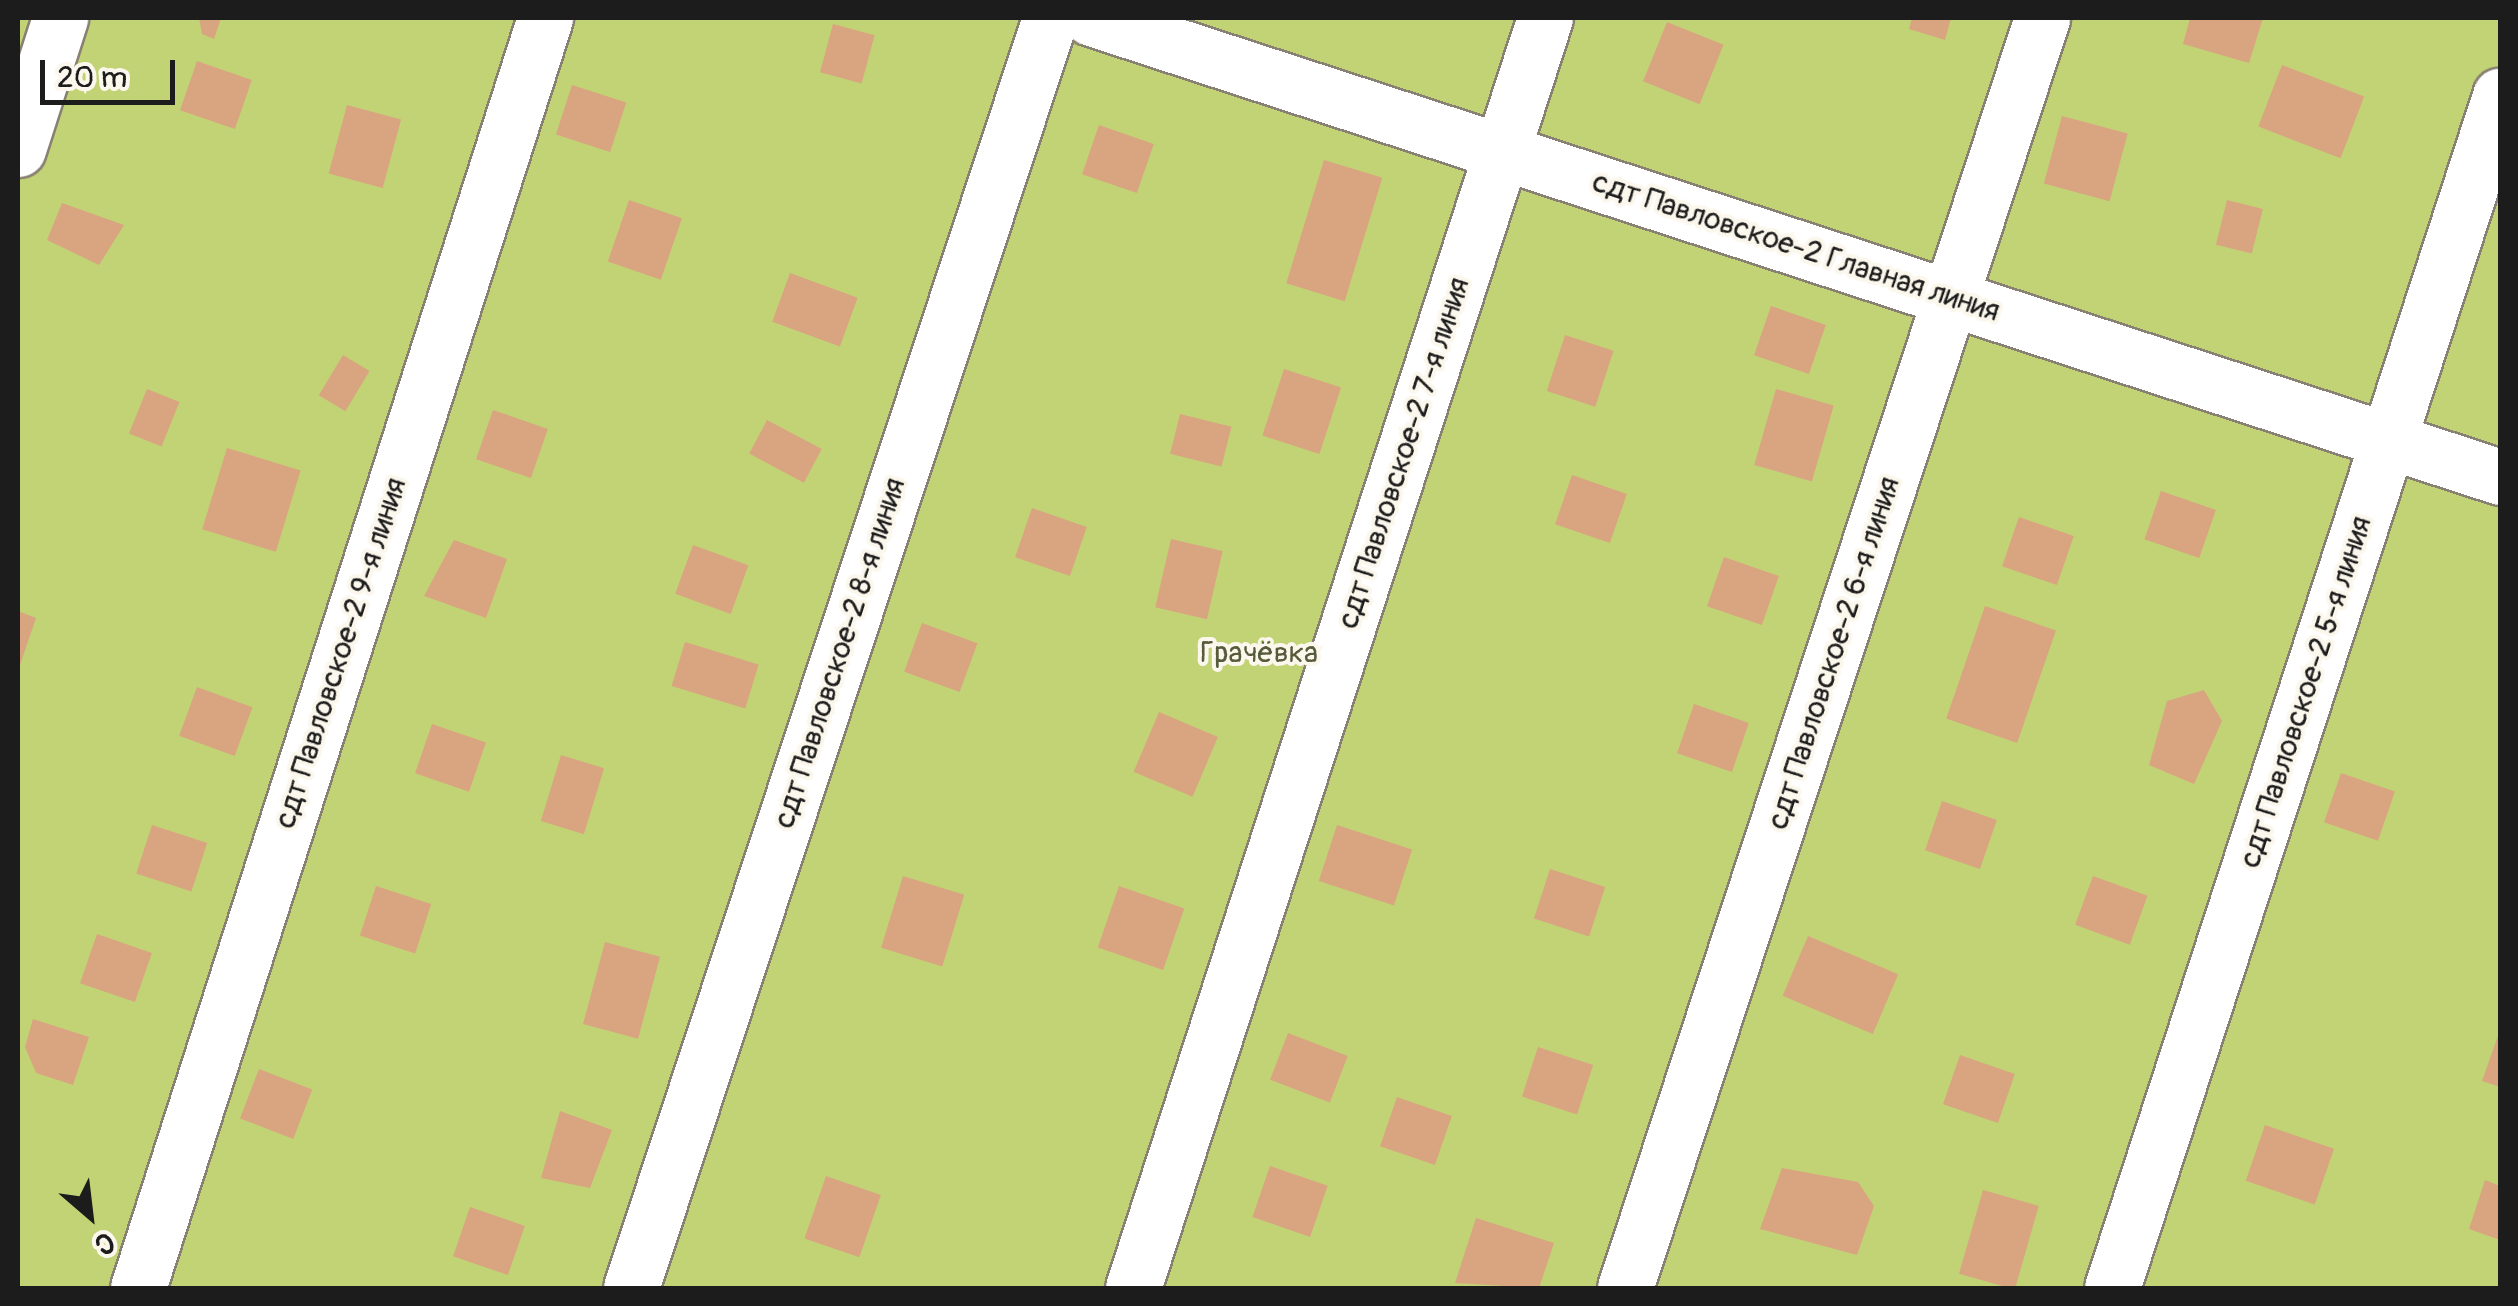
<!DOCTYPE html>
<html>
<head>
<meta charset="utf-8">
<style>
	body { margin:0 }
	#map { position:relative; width:2518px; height:1306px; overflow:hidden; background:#f3e3c8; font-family:Pangolin,sans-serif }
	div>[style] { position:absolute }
	.green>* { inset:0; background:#c2d375; transform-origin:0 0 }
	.building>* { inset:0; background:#d9a480; transform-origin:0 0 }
	.roads { filter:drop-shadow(2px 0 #888072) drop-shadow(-2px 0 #888072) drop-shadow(0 2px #888072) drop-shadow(0 -2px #888072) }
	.minor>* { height:55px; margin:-27.5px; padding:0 27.5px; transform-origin:27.5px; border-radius:27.5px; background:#fff }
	span { translate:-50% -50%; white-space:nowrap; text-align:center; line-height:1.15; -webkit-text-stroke:8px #fbf7ec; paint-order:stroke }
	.street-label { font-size:30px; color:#1c1c1c }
	.park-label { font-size:30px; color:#565c3b }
	.frame { position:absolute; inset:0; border:20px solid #1c1c1c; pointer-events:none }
	.north { position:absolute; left:40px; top:1166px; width:100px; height:100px; -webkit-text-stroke:8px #fbf7ec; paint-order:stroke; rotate:152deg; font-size:28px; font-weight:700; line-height:40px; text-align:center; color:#1c1c1c }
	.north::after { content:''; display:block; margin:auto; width:35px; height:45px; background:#1c1c1c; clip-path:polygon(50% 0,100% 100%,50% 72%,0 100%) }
	.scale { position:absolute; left:40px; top:60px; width:135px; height:45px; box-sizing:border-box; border:5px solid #1c1c1c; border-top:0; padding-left:12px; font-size:30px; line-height:35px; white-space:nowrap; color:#1c1c1c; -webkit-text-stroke:8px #fbf7ec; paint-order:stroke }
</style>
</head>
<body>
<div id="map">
	<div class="green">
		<i style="left:18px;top:18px;width:2482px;height:1270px"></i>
	</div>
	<div class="building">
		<i style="clip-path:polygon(199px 18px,221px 18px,214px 39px,202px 34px)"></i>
		<i style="clip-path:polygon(1912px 18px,1951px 18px,1945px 40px,1909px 29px)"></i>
		<i style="clip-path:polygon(2190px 18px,2263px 18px,2249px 63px,2183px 44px)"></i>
		<i style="left:1667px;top:22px;width:61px;height:64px;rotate:22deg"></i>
		<i style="left:833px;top:24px;width:43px;height:50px;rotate:15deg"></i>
		<i style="left:197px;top:61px;width:58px;height:52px;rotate:19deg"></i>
		<i style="left:2282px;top:65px;width:88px;height:66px;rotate:21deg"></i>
		<i style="left:572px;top:85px;width:57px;height:52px;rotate:18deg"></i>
		<i style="left:347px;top:105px;width:56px;height:71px;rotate:15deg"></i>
		<i style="left:2062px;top:116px;width:68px;height:70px;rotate:15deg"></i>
		<i style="left:1099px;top:125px;width:58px;height:52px;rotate:19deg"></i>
		<i style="left:1324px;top:160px;width:61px;height:129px;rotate:17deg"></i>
		<i style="left:629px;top:200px;width:56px;height:65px;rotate:19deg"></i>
		<i style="left:2227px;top:200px;width:37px;height:46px;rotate:14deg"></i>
		<i style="clip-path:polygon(62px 203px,124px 225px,99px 265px,47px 240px)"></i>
		<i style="left:790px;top:273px;width:72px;height:52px;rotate:20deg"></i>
		<i style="left:1771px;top:306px;width:58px;height:52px;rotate:19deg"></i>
		<i style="left:1565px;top:335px;width:51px;height:59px;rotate:18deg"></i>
		<i style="left:343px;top:355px;width:31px;height:47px;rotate:31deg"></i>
		<i style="left:1284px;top:369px;width:60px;height:70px;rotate:18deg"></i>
		<i style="left:147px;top:389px;width:35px;height:48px;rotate:22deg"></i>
		<i style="left:1776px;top:389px;width:60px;height:79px;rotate:16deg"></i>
		<i style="left:493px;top:410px;width:58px;height:52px;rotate:19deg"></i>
		<i style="left:1180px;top:414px;width:53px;height:41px;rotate:14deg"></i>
		<i style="left:767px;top:420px;width:62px;height:38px;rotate:28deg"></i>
		<i style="left:227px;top:448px;width:77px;height:85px;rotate:17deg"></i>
		<i style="left:1572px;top:475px;width:58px;height:52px;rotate:19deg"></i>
		<i style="left:2161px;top:491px;width:58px;height:51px;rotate:19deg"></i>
		<i style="left:1032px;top:508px;width:58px;height:52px;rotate:19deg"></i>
		<i style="left:2019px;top:517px;width:58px;height:52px;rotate:19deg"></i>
		<i style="left:1171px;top:539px;width:53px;height:70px;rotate:13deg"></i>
		<i style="clip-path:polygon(454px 540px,507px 559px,486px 618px,424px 596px)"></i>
		<i style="left:693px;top:545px;width:59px;height:52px;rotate:20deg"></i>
		<i style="left:1724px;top:557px;width:58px;height:52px;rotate:19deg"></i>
		<i style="left:1985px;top:606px;width:75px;height:119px;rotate:19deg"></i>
		<i style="clip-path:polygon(18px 611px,36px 618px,18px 671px)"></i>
		<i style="left:922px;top:623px;width:59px;height:52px;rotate:20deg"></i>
		<i style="left:685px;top:642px;width:77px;height:46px;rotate:17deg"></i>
		<i style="left:197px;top:687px;width:59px;height:52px;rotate:20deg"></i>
		<i style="clip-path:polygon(2204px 690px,2222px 721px,2194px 784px,2149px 765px,2167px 701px)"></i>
		<i style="left:1694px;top:704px;width:58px;height:52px;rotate:19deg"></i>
		<i style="left:1159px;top:712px;width:64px;height:65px;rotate:23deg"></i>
		<i style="left:432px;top:724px;width:57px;height:52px;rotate:19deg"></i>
		<i style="left:561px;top:755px;width:45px;height:69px;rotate:17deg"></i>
		<i style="left:2341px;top:773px;width:57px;height:52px;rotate:19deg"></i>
		<i style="left:1942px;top:801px;width:58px;height:52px;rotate:19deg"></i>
		<i style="left:152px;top:825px;width:58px;height:51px;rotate:18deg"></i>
		<i style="left:1337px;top:825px;width:79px;height:59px;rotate:18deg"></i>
		<i style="left:1550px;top:869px;width:58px;height:52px;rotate:18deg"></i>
		<i style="left:903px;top:876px;width:64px;height:75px;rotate:17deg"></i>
		<i style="left:2093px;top:876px;width:58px;height:52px;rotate:20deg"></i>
		<i style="left:376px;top:886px;width:58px;height:52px;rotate:18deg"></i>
		<i style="left:1119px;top:886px;width:69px;height:65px;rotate:19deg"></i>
		<i style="left:97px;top:934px;width:58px;height:52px;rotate:19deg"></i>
		<i style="left:1808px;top:936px;width:98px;height:65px;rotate:23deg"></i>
		<i style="left:605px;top:942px;width:57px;height:85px;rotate:15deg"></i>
		<i style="clip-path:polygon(33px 1019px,89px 1037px,73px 1085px,36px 1073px,25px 1047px)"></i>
		<i style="clip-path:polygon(2500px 1030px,2500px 1087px,2482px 1081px)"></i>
		<i style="left:1288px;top:1033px;width:64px;height:50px;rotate:21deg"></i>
		<i style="left:1538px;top:1047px;width:58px;height:52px;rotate:18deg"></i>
		<i style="left:1960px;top:1055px;width:58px;height:52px;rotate:19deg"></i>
		<i style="left:259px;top:1069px;width:57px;height:53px;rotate:21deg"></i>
		<i style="left:1397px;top:1097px;width:58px;height:52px;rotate:19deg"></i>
		<i style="clip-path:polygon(560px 1111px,612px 1130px,590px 1188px,541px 1178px)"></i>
		<i style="left:2265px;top:1125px;width:73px;height:59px;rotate:19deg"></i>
		<i style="left:1270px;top:1166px;width:61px;height:54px;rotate:19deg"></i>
		<i style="clip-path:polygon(1782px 1168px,1858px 1182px,1874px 1206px,1857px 1255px,1760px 1229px)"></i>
		<i style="left:826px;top:1176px;width:58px;height:66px;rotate:19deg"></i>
		<i style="clip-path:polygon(2485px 1180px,2500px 1186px,2500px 1240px,2469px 1229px)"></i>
		<i style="left:1983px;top:1190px;width:58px;height:87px;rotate:16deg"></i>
		<i style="left:470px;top:1207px;width:58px;height:52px;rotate:19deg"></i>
		<i style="clip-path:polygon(1476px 1218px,1554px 1243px,1539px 1288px,1455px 1283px)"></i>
	</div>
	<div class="roads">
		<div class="minor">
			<i style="left:1091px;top:18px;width:1482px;rotate:18.04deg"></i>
			<i style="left:18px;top:149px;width:138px;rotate:-72.2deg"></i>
			<i style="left:138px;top:1288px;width:1334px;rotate:-72.23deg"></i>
			<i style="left:631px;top:1288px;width:1337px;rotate:-71.74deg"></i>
			<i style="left:1133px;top:1288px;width:1335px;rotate:-72.03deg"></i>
			<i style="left:1625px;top:1288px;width:1337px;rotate:-71.82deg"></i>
			<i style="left:2112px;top:1288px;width:1254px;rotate:-71.97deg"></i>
		</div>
	</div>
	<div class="street-label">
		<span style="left:1796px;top:247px;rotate:18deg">сдт Павловское-2 Главная линия</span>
		<span style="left:1404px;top:453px;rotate:-72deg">сдт Павловское-2 7-я линия</span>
		<span style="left:341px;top:653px;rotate:-72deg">сдт Павловское-2 9-я линия</span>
		<span style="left:840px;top:653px;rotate:-72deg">сдт Павловское-2 8-я линия</span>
		<span style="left:1834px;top:653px;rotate:-72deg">сдт Павловское-2 6-я линия</span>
		<span style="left:2306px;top:692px;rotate:-72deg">сдт Павловское-2 5-я линия</span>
	</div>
	<div class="park-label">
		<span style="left:1259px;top:653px">Грачёвка</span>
	</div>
	<div class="frame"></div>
	<div class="north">С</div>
	<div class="scale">20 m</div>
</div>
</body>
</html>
